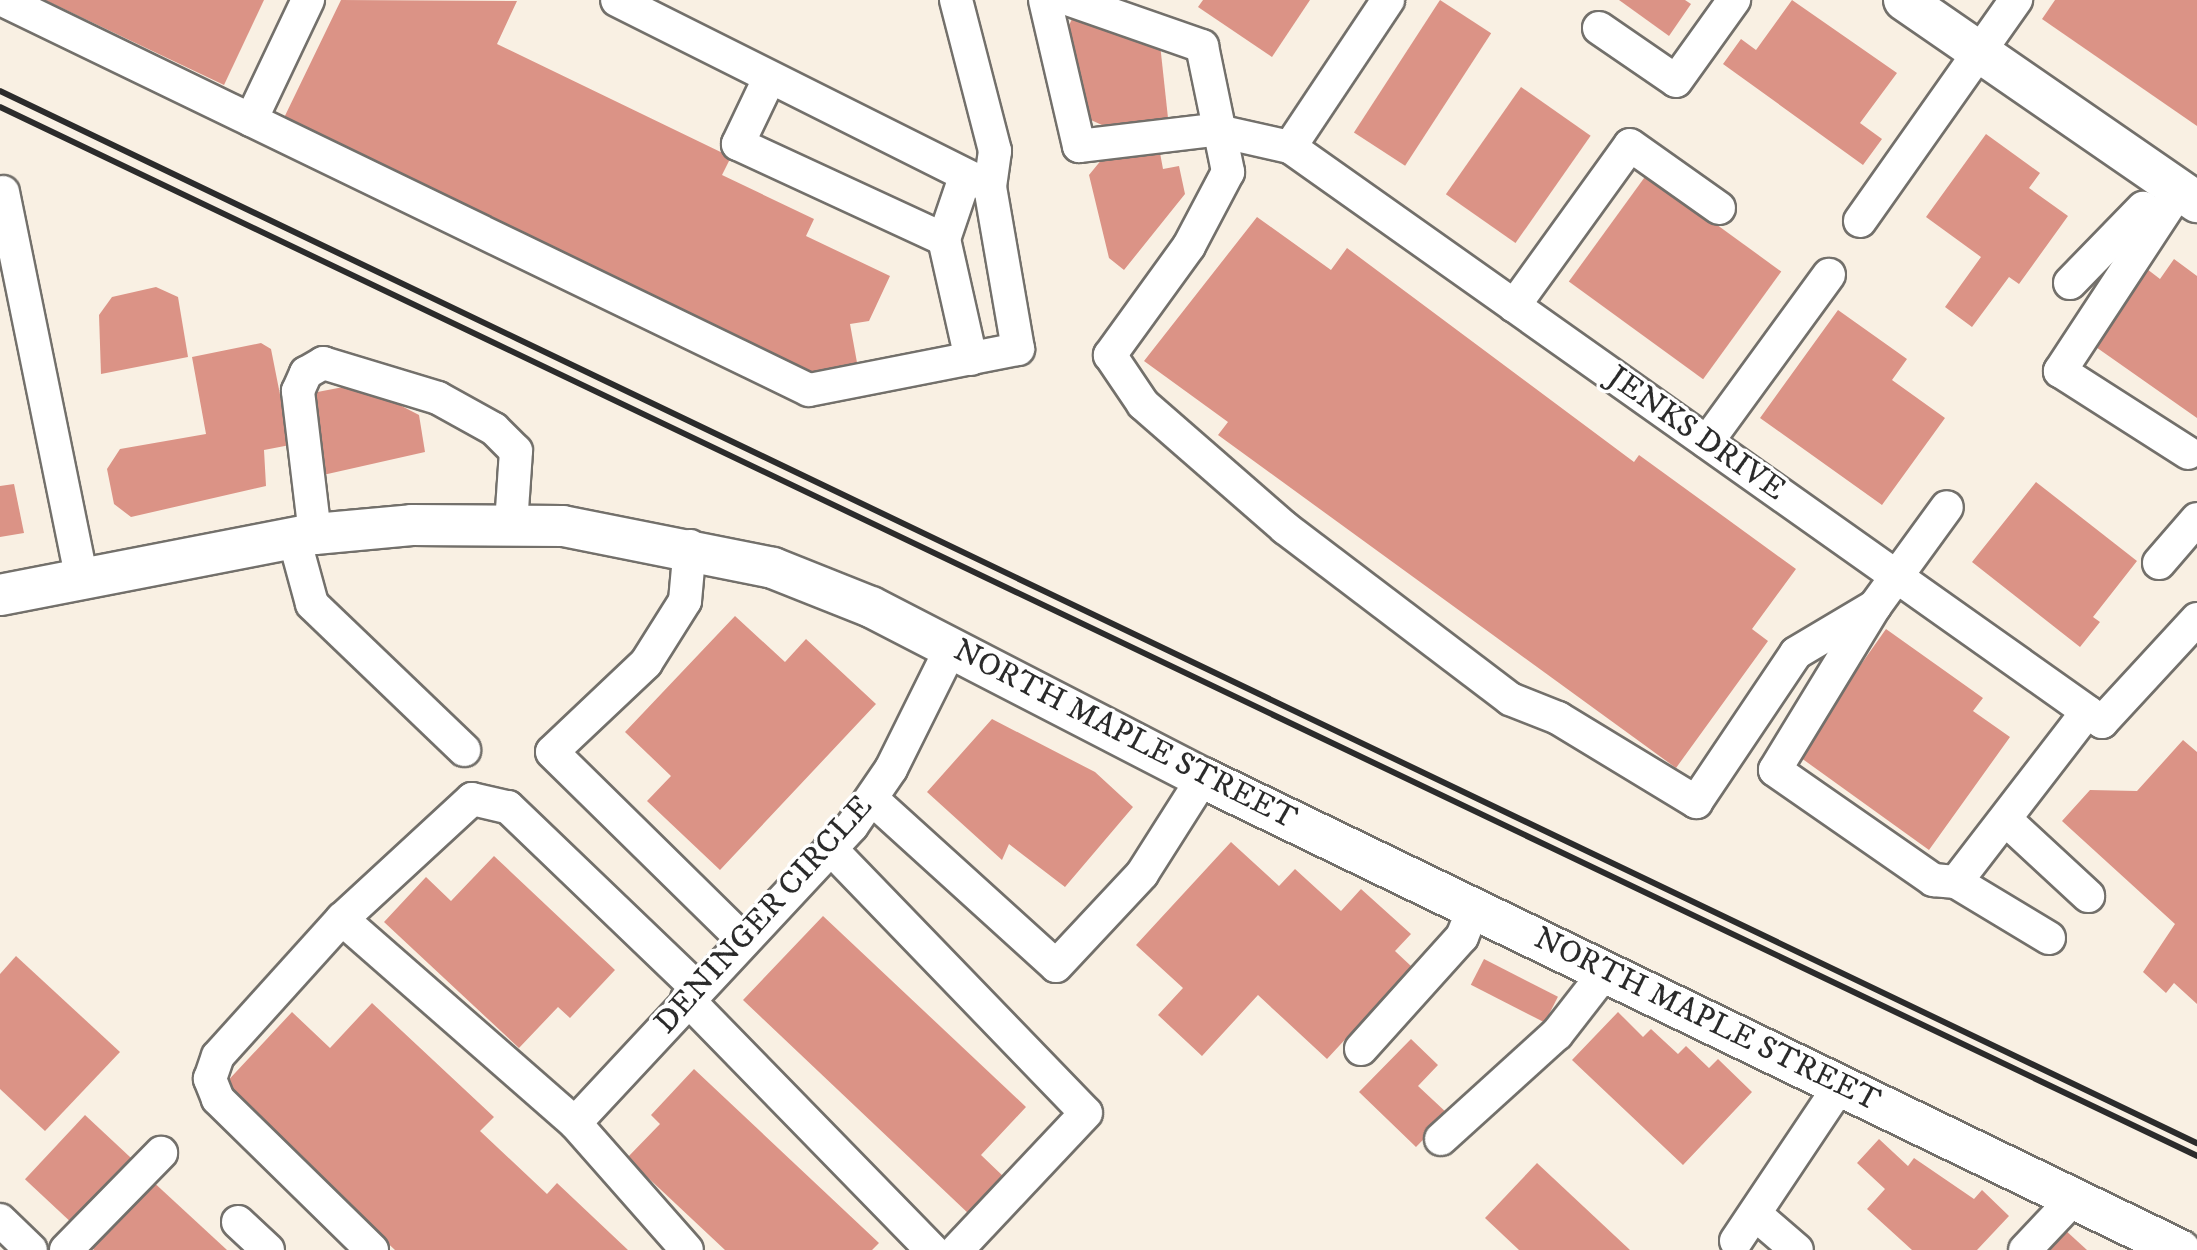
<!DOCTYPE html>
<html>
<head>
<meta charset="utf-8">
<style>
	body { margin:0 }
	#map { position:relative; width:2197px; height:1250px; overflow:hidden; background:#f9f0e3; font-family:"IM FELL DW Pica",serif }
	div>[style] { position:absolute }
	.building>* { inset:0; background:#db9386; transform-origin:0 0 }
	.roads { filter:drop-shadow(2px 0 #73706b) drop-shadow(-2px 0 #73706b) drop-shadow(0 2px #73706b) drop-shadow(0 -2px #73706b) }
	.minor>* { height:32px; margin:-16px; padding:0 16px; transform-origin:16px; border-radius:16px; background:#fff }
	.major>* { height:40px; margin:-20px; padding:0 20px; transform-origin:20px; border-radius:20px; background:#fff }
	.rail>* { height:6px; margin:-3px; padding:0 3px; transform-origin:3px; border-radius:3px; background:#2b2b2b }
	span { translate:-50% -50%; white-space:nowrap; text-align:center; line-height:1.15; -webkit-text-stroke:7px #fff; paint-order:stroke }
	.street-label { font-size:32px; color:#2b2b2b }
</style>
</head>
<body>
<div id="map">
	<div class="building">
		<i style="clip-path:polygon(45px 0,264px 0,224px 85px)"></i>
		<i style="clip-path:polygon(341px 0,517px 1px,497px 44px,731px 157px,722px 175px,814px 219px,806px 236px,890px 276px,869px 321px,850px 324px,858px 368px,806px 376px,281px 124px)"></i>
		<i style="clip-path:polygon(1203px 0,1310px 0,1272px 57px,1198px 7px)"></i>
		<i style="left:1440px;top:0;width:61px;height:158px;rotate:33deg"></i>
		<i style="clip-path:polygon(1619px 0,1685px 0,1691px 4px,1669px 36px)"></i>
		<i style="clip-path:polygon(1792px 0,1897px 73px,1860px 123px,1882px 139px,1863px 165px,1723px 64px,1741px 39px,1756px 50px)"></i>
		<i style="clip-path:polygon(2055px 0,2197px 0,2197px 126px,2042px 19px)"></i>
		<i style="clip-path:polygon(1077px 8px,1160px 44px,1168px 118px,1102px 125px,1073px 112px,1065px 34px)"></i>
		<i style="left:1521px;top:87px;width:85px;height:131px;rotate:35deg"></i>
		<i style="clip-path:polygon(1986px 134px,2040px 173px,2029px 188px,2068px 216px,2019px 284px,2009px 277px,1972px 327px,1945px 307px,1981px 257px,1926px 217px)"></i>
		<i style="clip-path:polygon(1158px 142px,1163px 169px,1179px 166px,1185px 194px,1124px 270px,1109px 258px,1089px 175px,1107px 153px)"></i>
		<i style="left:1647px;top:174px;width:166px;height:133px;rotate:36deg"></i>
		<i style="clip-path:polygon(1257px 217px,1331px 270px,1347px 248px,1634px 462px,1639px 455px,1796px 569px,1752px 629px,1768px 641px,1676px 768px,1218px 435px,1228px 422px,1144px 361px)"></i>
		<i style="clip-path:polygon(2174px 259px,2197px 276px,2197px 418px,2093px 345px,2147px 269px,2160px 279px)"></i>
		<i style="clip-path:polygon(156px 287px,178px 297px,188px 357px,101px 374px,99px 315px,112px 297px)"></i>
		<i style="clip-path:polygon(1838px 310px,1907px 359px,1892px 380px,1945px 418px,1882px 505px,1760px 418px)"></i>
		<i style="clip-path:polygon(261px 343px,271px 349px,290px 445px,264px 450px,266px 486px,131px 517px,114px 504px,107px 469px,120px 449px,206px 434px,192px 357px)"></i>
		<i style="clip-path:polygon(359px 384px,419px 415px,425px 452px,323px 475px,307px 394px)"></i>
		<i style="clip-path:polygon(2036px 482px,2137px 561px,2093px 617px,2100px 622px,2080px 647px,1972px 562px)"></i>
		<i style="clip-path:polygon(14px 484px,24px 533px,0 537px,0 486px)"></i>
		<i style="clip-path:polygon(735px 616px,785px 662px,806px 639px,876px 704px,720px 870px,647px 801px,671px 776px,625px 732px)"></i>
		<i style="clip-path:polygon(1886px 629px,1983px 698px,1973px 711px,2010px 737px,1929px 850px,1797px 755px)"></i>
		<i style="clip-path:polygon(992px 719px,1095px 772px,1133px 807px,1065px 887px,1009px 844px,1002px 860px,927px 792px)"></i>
		<i style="clip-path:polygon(2183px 740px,2197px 752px,2197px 1004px,2174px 983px,2166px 993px,2143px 972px,2175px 924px,2062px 821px,2090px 790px,2137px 791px)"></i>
		<i style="clip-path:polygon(1231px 842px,1279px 886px,1295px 869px,1341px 911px,1361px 889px,1411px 934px,1395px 951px,1412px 967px,1327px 1059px,1258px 995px,1202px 1056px,1158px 1015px,1183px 988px,1136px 945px)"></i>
		<i style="clip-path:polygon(494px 856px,615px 970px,570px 1018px,558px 1007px,519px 1048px,384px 922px,426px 877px,451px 901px)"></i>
		<i style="clip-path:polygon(823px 916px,1026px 1107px,981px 1155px,1005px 1178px,970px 1215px,743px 1000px)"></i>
		<i style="clip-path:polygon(16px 956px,120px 1052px,45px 1131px,0 1089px,0 974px)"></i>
		<i style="left:1484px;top:959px;width:83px;height:29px;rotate:27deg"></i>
		<i style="clip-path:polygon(372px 1003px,494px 1117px,480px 1131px,547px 1194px,557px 1183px,628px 1250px,395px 1250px,222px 1087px,292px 1012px,330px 1048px)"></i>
		<i style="clip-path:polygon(1618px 1012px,1643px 1037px,1651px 1029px,1678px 1054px,1686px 1046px,1709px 1068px,1718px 1059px,1752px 1092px,1683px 1165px,1572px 1060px)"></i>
		<i style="clip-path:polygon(1411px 1039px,1438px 1065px,1418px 1086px,1448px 1114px,1416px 1147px,1359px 1092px)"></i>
		<i style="clip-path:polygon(694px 1069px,879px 1243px,872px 1250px,725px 1250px,627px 1158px,660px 1124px,651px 1115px)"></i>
		<i style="left:85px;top:1115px;width:67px;height:88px;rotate:43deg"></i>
		<i style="clip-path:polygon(1879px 1139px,1908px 1166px,1914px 1158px,1974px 1199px,1982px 1190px,2009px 1216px,1977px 1250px,1912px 1250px,1867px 1209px,1885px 1189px,1857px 1163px)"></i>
		<i style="clip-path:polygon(1537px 1163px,1630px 1250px,1519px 1250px,1485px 1218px)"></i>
		<i style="clip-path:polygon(149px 1178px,227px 1250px,94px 1250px,88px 1244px)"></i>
		<i style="clip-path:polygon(2064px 1229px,2087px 1250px,2045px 1250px)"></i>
	</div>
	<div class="roads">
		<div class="minor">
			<i style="left:3px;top:0;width:895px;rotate:25.82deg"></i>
			<i style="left:809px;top:390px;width:213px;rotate:-11.1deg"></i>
			<i style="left:1018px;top:349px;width:164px;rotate:-99.8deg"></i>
			<i style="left:990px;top:187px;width:417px;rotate:-153.4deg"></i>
			<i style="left:956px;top:0;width:156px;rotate:75.5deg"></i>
			<i style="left:995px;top:151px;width:36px;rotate:98deg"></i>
			<i style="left:1045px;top:0;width:150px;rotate:76.9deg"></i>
			<i style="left:1079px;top:146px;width:136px;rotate:-6.8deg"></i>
			<i style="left:1214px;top:130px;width:78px;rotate:12.6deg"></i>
			<i style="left:1290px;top:147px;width:995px;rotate:35.3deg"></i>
			<i style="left:2102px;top:722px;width:140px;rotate:-47.3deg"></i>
			<i style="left:1070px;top:0;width:140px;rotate:19.2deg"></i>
			<i style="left:1202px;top:46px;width:129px;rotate:78.3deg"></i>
			<i style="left:1228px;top:172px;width:84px;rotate:117.8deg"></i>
			<i style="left:1189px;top:246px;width:135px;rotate:125.9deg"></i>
			<i style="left:1110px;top:355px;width:59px;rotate:56deg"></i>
			<i style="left:1143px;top:404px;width:189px;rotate:41.1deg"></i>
			<i style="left:1285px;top:528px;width:283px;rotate:37.2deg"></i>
			<i style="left:1510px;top:699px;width:52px;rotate:21.6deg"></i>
			<i style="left:1558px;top:718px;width:162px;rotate:31.3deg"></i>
			<i style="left:1696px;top:802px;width:179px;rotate:-56.1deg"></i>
			<i style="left:1796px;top:653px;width:92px;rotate:-30.7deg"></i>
			<i style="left:1875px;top:606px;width:122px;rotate:-54deg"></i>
			<i style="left:1599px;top:28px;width:93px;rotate:34.5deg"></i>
			<i style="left:1676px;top:81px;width:100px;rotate:-54.4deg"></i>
			<i style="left:768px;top:81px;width:70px;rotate:115.5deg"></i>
			<i style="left:738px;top:144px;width:227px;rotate:24.8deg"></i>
			<i style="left:944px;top:239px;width:123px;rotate:77.3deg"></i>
			<i style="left:251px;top:120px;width:133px;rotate:-64.6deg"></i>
			<i style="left:1290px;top:147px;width:177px;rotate:-56.3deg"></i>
			<i style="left:2179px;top:190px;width:217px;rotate:123.3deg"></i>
			<i style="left:2060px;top:371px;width:152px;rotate:32.6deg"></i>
			<i style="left:3px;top:192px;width:395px;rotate:78.5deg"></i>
			<i style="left:1860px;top:221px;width:271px;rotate:-54.8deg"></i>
			<i style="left:944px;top:239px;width:62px;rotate:-71.3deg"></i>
			<i style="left:2070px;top:283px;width:105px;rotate:-45.8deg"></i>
			<i style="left:1514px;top:306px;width:198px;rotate:-54.2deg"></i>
			<i style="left:1630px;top:145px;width:109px;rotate:35.3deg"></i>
			<i style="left:1707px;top:442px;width:207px;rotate:-53.9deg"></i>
			<i style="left:315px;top:534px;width:144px;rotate:-96.8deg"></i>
			<i style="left:298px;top:391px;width:20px;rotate:-66deg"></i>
			<i style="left:306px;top:373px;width:20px;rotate:-30deg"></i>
			<i style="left:323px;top:363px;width:120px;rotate:16.9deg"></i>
			<i style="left:438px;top:398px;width:64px;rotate:29deg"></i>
			<i style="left:494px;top:429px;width:31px;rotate:45deg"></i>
			<i style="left:516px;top:451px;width:73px;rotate:93.9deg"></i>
			<i style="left:294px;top:538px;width:68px;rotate:74.7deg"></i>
			<i style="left:312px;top:604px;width:211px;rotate:43.8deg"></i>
			<i style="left:690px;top:546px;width:55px;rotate:95.2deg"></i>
			<i style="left:685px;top:601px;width:73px;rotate:122.2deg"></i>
			<i style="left:646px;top:663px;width:129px;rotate:136.6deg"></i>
			<i style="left:552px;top:752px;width:267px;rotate:44.5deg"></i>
			<i style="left:2159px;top:563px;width:58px;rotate:-49.2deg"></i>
			<i style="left:1875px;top:606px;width:192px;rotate:121.4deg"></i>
			<i style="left:1775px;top:770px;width:193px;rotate:34.8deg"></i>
			<i style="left:1933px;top:880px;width:23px;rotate:5deg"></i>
			<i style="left:872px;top:799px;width:248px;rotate:42.2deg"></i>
			<i style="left:1056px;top:966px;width:126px;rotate:-46.9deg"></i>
			<i style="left:1142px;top:874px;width:114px;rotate:-57.6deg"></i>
			<i style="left:2006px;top:820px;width:112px;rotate:42.8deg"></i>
			<i style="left:830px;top:848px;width:368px;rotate:46deg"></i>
			<i style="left:1086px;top:1113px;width:188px;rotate:133.3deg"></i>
			<i style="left:342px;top:919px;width:310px;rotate:41.2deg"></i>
			<i style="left:575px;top:1123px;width:169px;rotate:48.6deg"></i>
			<i style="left:2049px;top:938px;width:109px;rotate:-148.9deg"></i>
			<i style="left:1956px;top:882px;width:215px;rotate:-52.4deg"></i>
			<i style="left:687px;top:999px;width:351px;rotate:45.7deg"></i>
			<i style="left:1361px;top:1049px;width:151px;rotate:-48deg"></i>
			<i style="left:1462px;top:937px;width:32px;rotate:-68deg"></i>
			<i style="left:575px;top:1123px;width:406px;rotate:-47deg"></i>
			<i style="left:852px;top:826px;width:69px;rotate:-55.6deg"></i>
			<i style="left:891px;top:769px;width:135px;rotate:-63.6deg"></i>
			<i style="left:1441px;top:1139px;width:156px;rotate:-42.2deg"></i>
			<i style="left:1557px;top:1034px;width:80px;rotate:-52.1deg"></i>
			<i style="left:1755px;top:1214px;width:55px;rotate:40.6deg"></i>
			<i style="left:0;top:1220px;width:43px;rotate:44.1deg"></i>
			<i style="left:238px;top:1222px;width:41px;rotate:43deg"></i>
			<i style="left:1736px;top:1241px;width:189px;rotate:-56.2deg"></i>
			<i style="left:66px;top:1250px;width:136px;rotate:-45.6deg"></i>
			<i style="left:372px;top:1250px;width:216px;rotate:-135.6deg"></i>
			<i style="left:218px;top:1099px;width:22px;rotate:-112deg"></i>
			<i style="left:210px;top:1079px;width:24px;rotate:-71deg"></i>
			<i style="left:218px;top:1056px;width:185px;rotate:-47.9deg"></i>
			<i style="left:342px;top:919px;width:177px;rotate:-42.7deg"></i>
			<i style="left:472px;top:799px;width:37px;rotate:13deg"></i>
			<i style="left:508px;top:807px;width:262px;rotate:43.8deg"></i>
			<i style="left:2025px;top:1250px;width:74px;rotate:-46.6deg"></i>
		</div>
		<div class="major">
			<i style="left:1904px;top:0;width:356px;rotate:34.6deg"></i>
			<i style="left:0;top:595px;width:321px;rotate:-11deg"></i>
			<i style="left:315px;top:534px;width:97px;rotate:-5.3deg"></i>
			<i style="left:412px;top:525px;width:151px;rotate:0.4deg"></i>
			<i style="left:563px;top:526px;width:214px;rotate:11.3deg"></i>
			<i style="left:773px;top:568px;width:105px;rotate:21.7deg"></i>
			<i style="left:871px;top:607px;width:373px;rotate:27.3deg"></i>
			<i style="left:1203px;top:778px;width:1085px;rotate:25.79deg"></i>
		</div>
	</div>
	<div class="rail">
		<i style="left:0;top:91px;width:2436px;rotate:25.59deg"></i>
		<i style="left:0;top:107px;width:2435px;rotate:25.52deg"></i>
	</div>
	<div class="street-label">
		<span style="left:1696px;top:434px;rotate:35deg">JENKS DRIVE</span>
		<span style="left:1125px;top:735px;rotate:27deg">NORTH MAPLE STREET</span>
		<span style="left:764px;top:915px;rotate:-48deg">DENINGER CIRCLE</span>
		<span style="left:1707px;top:1020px;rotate:26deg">NORTH MAPLE STREET</span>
	</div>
</div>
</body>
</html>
